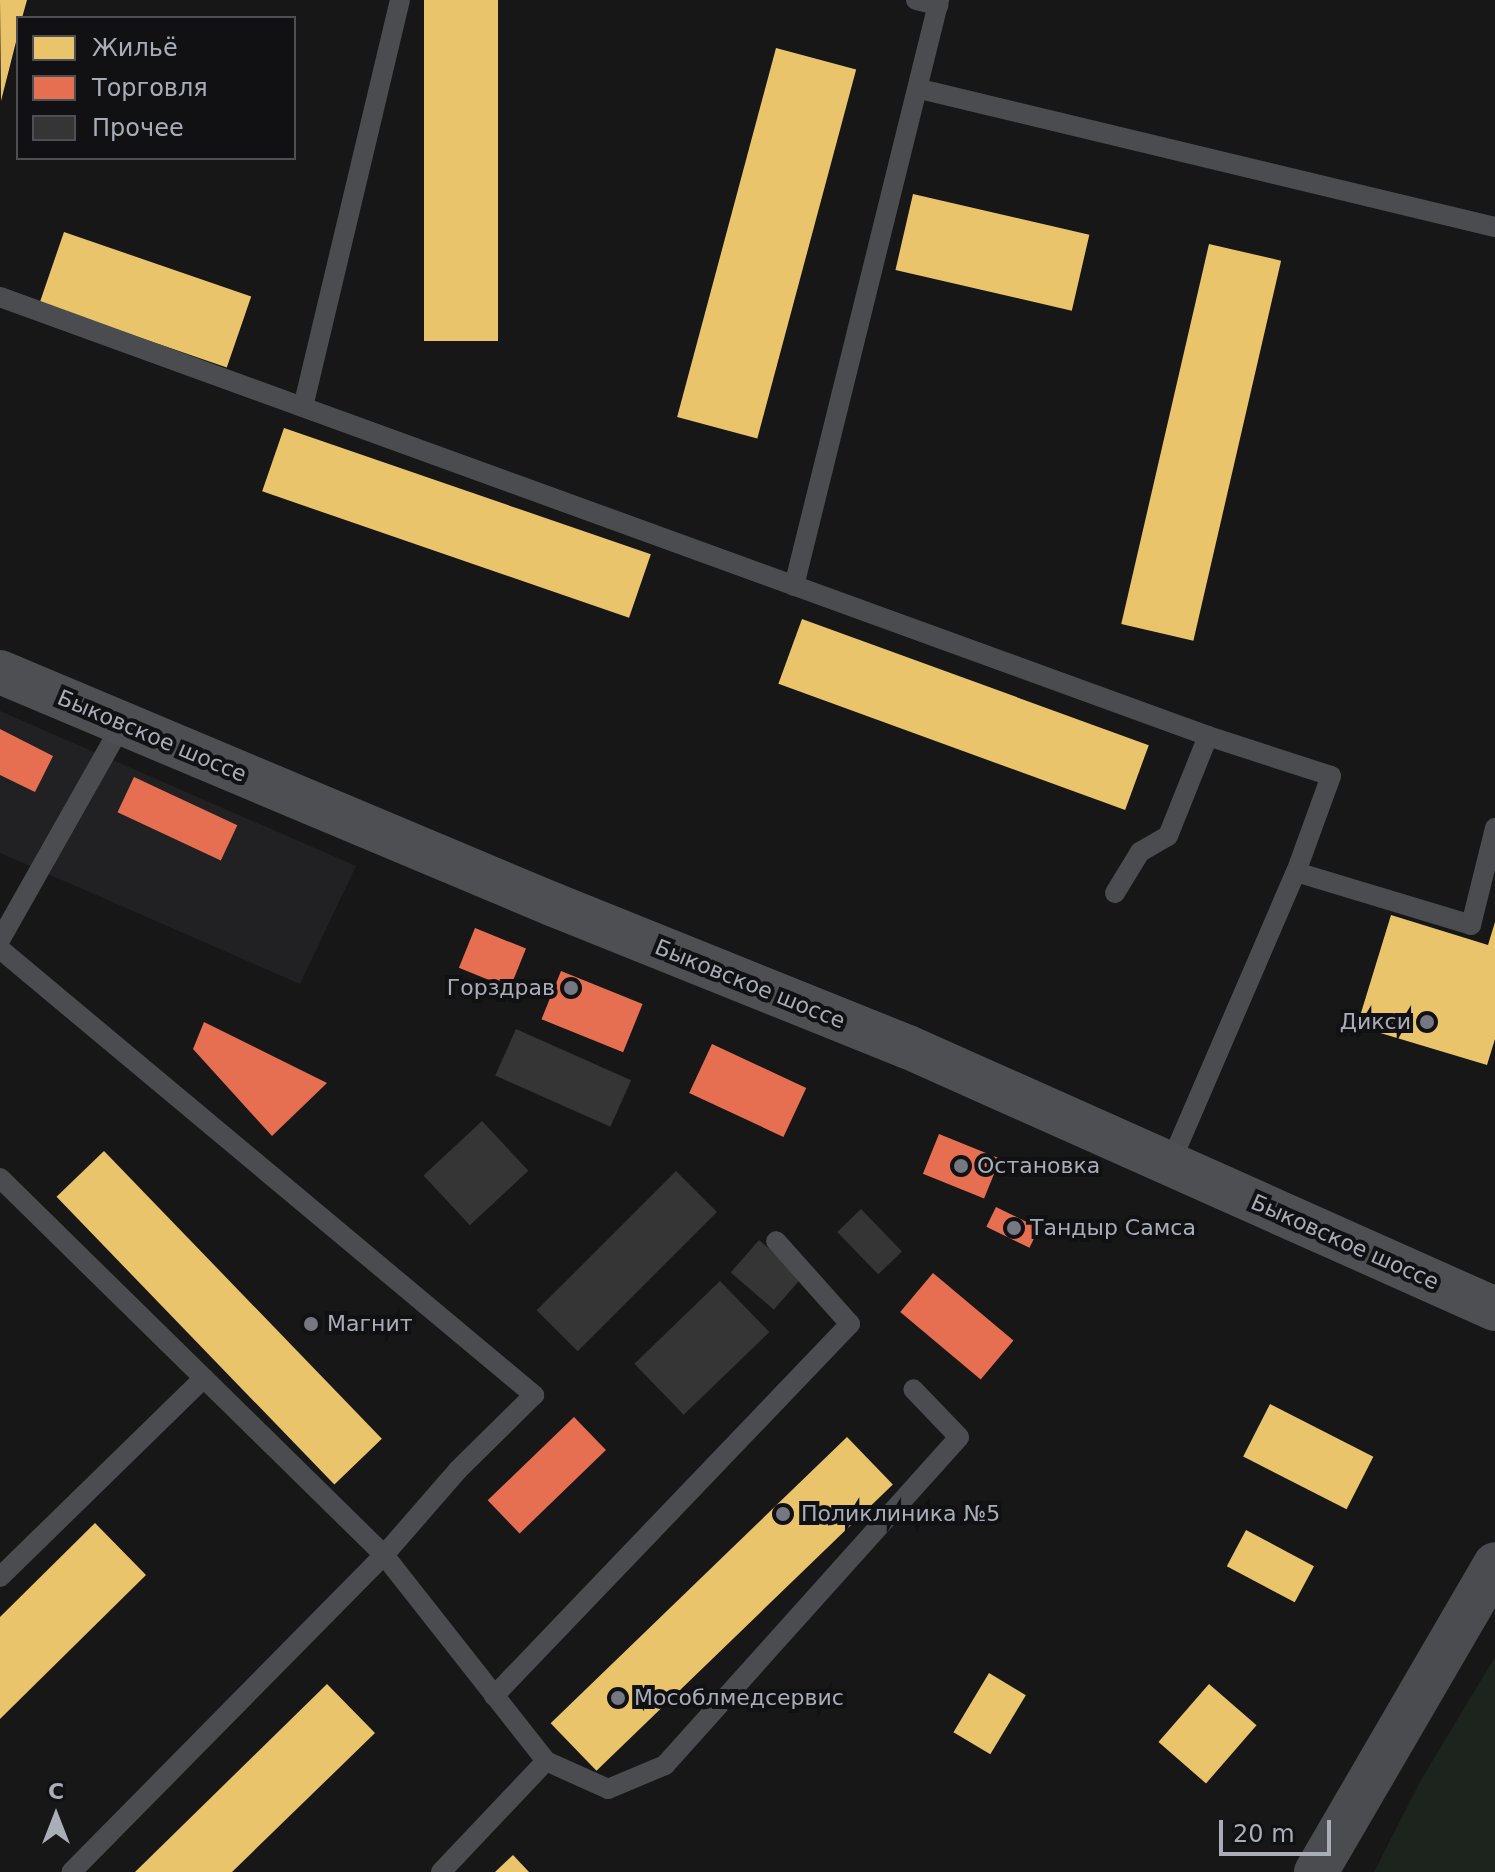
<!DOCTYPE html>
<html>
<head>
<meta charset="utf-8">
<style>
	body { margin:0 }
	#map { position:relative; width:1495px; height:1872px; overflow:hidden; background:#171717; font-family:"DejaVu Sans",sans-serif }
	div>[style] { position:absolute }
	.built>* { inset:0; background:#212123 }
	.green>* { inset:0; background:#1d241e }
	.homes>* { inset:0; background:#e9c46a; transform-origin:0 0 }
	.shops>* { inset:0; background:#e76f51; transform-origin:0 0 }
	.building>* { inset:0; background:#353536; transform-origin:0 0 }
	.service>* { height:20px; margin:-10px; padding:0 10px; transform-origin:10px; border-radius:10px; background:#4b4c50 }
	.tertiary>* { height:44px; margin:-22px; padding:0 22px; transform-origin:22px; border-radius:22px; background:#4b4c50 }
	.primary>* { height:44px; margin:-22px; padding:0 22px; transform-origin:22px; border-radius:22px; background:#4d4f52 }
	.dots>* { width:22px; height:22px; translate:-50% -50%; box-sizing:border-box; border:4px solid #111113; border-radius:50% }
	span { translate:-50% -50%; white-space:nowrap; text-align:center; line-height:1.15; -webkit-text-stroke:8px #111113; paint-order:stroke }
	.street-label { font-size:22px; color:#a8adb8 }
	.poi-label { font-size:22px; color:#a8adb8 }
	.right { translate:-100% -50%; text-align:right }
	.left { translate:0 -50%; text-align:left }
	.legend { position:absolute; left:16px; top:16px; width:280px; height:144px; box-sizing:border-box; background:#111113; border:2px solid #4d4f55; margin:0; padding:10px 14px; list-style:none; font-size:24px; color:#a8adb8 }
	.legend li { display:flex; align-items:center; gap:16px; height:40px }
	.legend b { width:40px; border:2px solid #4d4f55 }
	.north { position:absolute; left:16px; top:1776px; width:80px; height:80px; -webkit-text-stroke:6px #111113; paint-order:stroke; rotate:0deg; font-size:22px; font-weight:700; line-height:32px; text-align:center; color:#a8adb8 }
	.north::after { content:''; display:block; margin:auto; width:28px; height:36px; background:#a8adb8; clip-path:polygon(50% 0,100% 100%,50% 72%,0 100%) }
	.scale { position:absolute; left:1219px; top:1820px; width:112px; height:36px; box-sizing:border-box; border:4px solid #a8adb8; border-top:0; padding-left:10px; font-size:24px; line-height:28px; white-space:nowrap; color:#a8adb8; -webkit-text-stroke:6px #111113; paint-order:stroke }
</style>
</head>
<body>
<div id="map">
	<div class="built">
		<i style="clip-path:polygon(0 711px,356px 866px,300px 984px,0 853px)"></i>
	</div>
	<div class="green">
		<i style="clip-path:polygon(1495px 1657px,1495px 1872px,1374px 1872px,1421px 1780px)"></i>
	</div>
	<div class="homes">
		<i style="clip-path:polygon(0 0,27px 0,22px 18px,18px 18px,18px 34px,1px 101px)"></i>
		<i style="left:424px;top:0;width:74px;height:341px"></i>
		<i style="left:776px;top:48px;width:83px;height:382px;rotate:15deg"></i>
		<i style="left:913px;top:194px;width:181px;height:78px;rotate:13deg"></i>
		<i style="left:64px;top:232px;width:198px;height:75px;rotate:19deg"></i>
		<i style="left:1209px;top:244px;width:74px;height:390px;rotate:13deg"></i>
		<i style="left:284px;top:428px;width:388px;height:67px;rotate:19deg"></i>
		<i style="left:802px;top:619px;width:369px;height:69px;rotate:20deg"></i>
		<i style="clip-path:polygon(1391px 915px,1488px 945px,1495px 922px,1495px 1039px,1487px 1065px,1357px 1026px)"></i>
		<i style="left:104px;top:1151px;width:400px;height:66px;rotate:46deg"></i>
		<i style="left:1270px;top:1404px;width:116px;height:59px;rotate:27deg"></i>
		<i style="left:847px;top:1437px;width:66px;height:412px;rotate:46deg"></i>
		<i style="clip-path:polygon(95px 1523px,146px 1575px,0 1719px,0 1617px)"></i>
		<i style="left:1246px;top:1530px;width:77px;height:41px;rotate:28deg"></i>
		<i style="left:989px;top:1673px;width:43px;height:69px;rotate:31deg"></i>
		<i style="clip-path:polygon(327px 1684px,375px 1733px,232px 1872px,135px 1872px)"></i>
		<i style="left:1209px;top:1684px;width:63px;height:77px;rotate:41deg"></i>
		<i style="clip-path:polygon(513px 1855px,529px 1872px,495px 1872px)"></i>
	</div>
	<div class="shops">
		<i style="clip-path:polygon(0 729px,53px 756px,35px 792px,0 775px)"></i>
		<i style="left:134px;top:777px;width:114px;height:39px;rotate:25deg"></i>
		<i style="left:475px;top:928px;width:55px;height:43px;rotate:22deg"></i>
		<i style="left:561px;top:971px;width:88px;height:52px;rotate:22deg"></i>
		<i style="clip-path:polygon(204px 1022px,327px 1083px,272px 1136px,193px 1049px)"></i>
		<i style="left:712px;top:1044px;width:104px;height:54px;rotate:25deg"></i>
		<i style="left:939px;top:1134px;width:66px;height:43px;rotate:22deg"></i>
		<i style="left:996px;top:1207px;width:48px;height:22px;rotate:26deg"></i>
		<i style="left:933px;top:1273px;width:105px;height:51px;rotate:40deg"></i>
		<i style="left:574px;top:1417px;width:46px;height:120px;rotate:46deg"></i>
	</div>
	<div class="building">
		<i style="left:516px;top:1029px;width:126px;height:51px;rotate:24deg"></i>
		<i style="left:482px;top:1121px;width:68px;height:80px;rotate:47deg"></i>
		<i style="left:676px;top:1171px;width:58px;height:197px;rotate:45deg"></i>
		<i style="left:861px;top:1209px;width:59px;height:33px;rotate:46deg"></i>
		<i style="left:759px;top:1240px;width:57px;height:43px;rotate:41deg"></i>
		<i style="left:720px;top:1281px;width:71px;height:119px;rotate:46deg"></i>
	</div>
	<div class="service">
		<i style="left:916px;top:0;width:23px;rotate:13deg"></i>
		<i style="left:920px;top:89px;width:591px;rotate:13.5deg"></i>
		<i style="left:0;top:297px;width:1285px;rotate:19.97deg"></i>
		<i style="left:1208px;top:736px;width:129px;rotate:18deg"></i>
		<i style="left:1331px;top:776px;width:102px;rotate:110deg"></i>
		<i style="left:303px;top:407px;width:418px;rotate:-76.6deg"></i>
		<i style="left:794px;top:586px;width:604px;rotate:-76.1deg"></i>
		<i style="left:1115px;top:893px;width:48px;rotate:-58.6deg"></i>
		<i style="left:1140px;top:852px;width:32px;rotate:-30deg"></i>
		<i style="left:1168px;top:836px;width:108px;rotate:-68.2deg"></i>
		<i style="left:0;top:940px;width:248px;rotate:-60.5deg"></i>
		<i style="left:0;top:949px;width:696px;rotate:39.87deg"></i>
		<i style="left:534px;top:1395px;width:107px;rotate:135.4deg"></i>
		<i style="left:458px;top:1470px;width:113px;rotate:131deg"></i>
		<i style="left:384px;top:1555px;width:262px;rotate:51.8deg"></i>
		<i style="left:546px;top:1761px;width:153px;rotate:133.4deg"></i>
		<i style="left:1170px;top:1164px;width:318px;rotate:-66.7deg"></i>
		<i style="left:1296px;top:872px;width:183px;rotate:16.8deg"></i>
		<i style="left:1471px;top:925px;width:100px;rotate:-76.1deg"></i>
		<i style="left:0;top:1178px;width:538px;rotate:44.47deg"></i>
		<i style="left:384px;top:1555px;width:445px;rotate:134.6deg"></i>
		<i style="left:0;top:1577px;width:285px;rotate:-44.3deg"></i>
		<i style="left:494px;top:1696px;width:515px;rotate:-46.26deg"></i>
		<i style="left:850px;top:1324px;width:111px;rotate:-131.7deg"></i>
		<i style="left:546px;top:1761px;width:68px;rotate:24.3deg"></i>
		<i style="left:608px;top:1789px;width:62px;rotate:-22.8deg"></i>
		<i style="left:665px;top:1765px;width:440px;rotate:-48.1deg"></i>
		<i style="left:959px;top:1437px;width:66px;rotate:-133.8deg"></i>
	</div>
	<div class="tertiary">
		<i style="left:1316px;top:1872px;width:356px;rotate:-59.8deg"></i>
	</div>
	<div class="primary">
		<i style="left:0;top:672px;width:599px;rotate:22.8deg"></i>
		<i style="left:552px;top:904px;width:384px;rotate:21.9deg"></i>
		<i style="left:908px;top:1047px;width:643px;rotate:24.05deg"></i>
	</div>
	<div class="dots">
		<i style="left:571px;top:988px;background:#757880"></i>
		<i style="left:1427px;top:1022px;background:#757880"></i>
		<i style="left:961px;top:1166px;background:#757880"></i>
		<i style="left:1014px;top:1228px;background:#757880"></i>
		<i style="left:311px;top:1324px;background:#757880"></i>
		<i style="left:783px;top:1514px;background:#757880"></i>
		<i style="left:618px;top:1698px;background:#757880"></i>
	</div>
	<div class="street-label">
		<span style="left:152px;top:736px;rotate:23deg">Быковское шоссе</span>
		<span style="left:750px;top:984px;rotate:22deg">Быковское шоссе</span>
		<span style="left:1345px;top:1242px;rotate:24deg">Быковское шоссе</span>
	</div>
	<div class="poi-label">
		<span class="right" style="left:555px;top:988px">Горздрав</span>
		<span class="right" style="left:1411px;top:1022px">Дикси</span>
		<span class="left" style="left:977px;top:1166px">Остановка</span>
		<span class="left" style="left:1030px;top:1228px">Тандыр Самса</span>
		<span class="left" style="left:327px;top:1324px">Магнит</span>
		<span class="left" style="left:801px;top:1514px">Поликлиника №5</span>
		<span class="left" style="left:634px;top:1698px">Мособлмедсервис</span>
	</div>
	<ul class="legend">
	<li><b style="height:22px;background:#e9c46a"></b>Жильё</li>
	<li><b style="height:22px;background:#e76f51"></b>Торговля</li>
	<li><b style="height:22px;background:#353536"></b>Прочее</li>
	</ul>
	<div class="north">С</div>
	<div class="scale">20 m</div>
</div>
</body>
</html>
